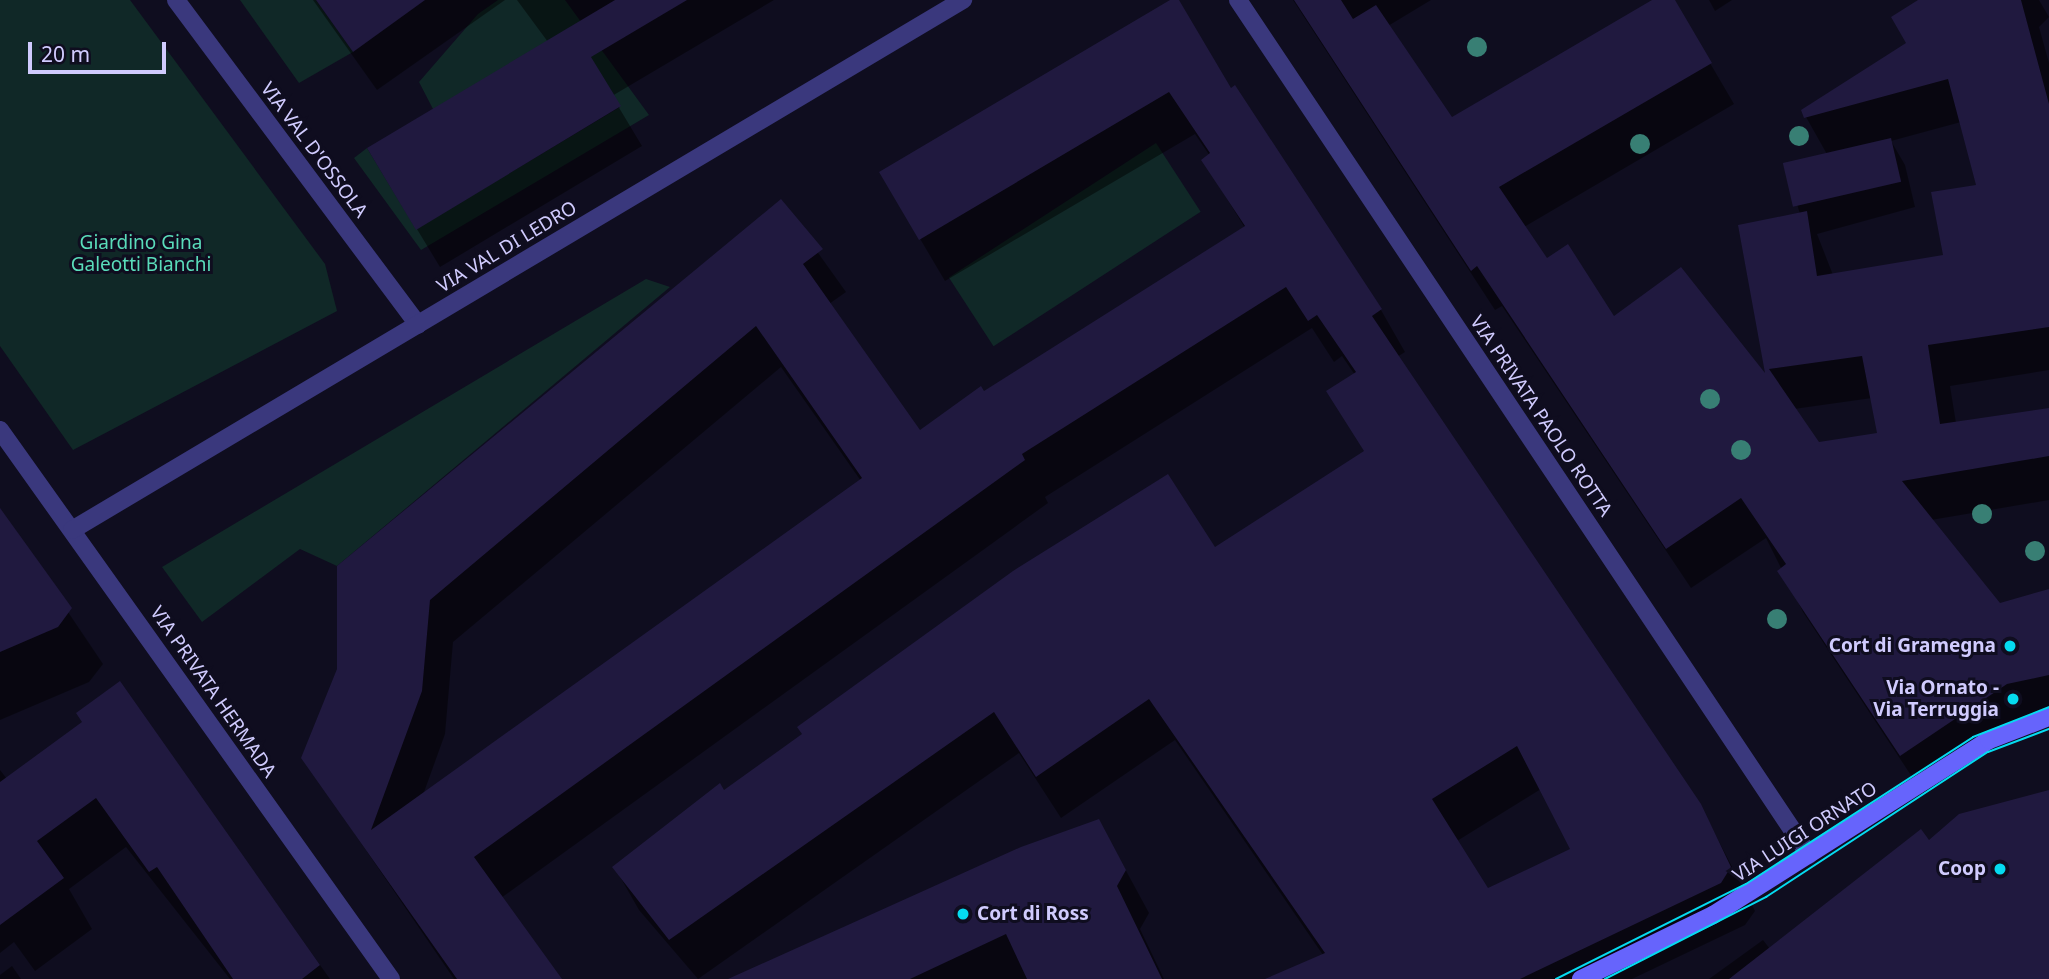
<!DOCTYPE html>
<html>
<head>
<meta charset="utf-8">
<style>
	body { margin:0 }
	#map { position:relative; width:2049px; height:979px; overflow:hidden; background:#0f0d1f; font-family:"Noto Sans",sans-serif }
	div>[style] { position:absolute }
	.green>* { inset:0; background:#102827; transform-origin:0 0 }
	.shadow>* { inset:0; background:#0007 }
	.building>* { inset:0; background:#20193f; transform-origin:0 0 }
	.minor>* { height:18px; margin:-9px; padding:0 9px; transform-origin:9px; border-radius:9px; background:#3a387d }
	.secondary>* { height:18px; margin:-9px; padding:0 9px; transform-origin:9px; border-radius:9px; background:#6664fc }
	.tram>* { height:2px; margin:-1px; padding:0 1px; transform-origin:1px; border-radius:1px; background:#05dbf0 }
	.trees>* { width:20px; height:20px; margin:-10px; border-radius:50%; background:#387f74 }
	.dots>* { width:19px; height:19px; translate:-50% -50%; box-sizing:border-box; border:4px solid #0f0d1f; border-radius:50% }
	span { translate:-50% -50%; white-space:nowrap; text-align:center; line-height:1.15; -webkit-text-stroke:6px #0f0d1f; paint-order:stroke }
	.street-label { font-size:19px; color:#d0cbfe }
	.park-label { font-size:19px; color:#5adcba }
	.poi-label { font-size:19px; color:#d0cbfe; font-weight:700 }
	.right { translate:-100% -50%; text-align:right }
	.left { translate:0 -50%; text-align:left }
	.scale { position:absolute; left:28px; top:42px; width:138px; height:32px; box-sizing:border-box; border:4px solid #d0cbfe; border-top:0; padding-left:9px; font-size:21px; line-height:24px; white-space:nowrap; color:#d0cbfe; -webkit-text-stroke:5px #0f0d1f; paint-order:stroke }
</style>
</head>
<body>
<div id="map">
	<div class="green">
		<i style="clip-path:polygon(0 0,130px 0,325px 264px,337px 311px,73px 450px,0 346px)"></i>
		<i style="clip-path:polygon(240px 0,316px 0,353px 52px,299px 83px)"></i>
		<i style="clip-path:polygon(498px 0,565px 0,649px 115px,421px 250px,354px 158px,367px 148px,416px 229px,620px 107px,433px 109px,419px 82px,478px 14px)"></i>
		<i style="left:1156px;top:143px;width:82px;height:247px;rotate:57deg"></i>
		<i style="clip-path:polygon(646px 279px,670px 287px,337px 566px,300px 549px,202px 622px,162px 567px)"></i>
	</div>
	<div class="shadow">
		<i style="clip-path:polygon(313px 0,505px 0,377px 90px)"></i>
		<i style="clip-path:polygon(517px 0,774px 0,612px 96px,642px 146px,440px 267px,392px 188px,548px 42px)"></i>
		<i style="clip-path:polygon(evenodd,1177px 0,1230px 91px,1381px 310px,1405px 352px,1397px 357px,1700px 805px,1755px 911px,1745px 925px,1632px 979px,1270px 979px,1323px 955px,1175px 740px,1061px 818px,1019px 753px,698px 979px,639px 910px,615px 868px,724px 792px,1214px 550px,1365px 452px,1329px 392px,1355px 375px,1342px 356px,1334px 362px,1312px 328px,1045px 497px,1048px 503px,501px 898px,560px 979px,454px 979px,303px 758px,339px 669px,781px 201px,846px 292px,829px 304px,920px 432px,1245px 228px,1203px 160px,1210px 156px,1195px 134px,945px 281px,906px 215px,1177px 0,781px 367px,861px 481px,423px 795px,445px 734px,453px 642px,781px 367px,1177px 0,1541px 789px,1572px 850px,1487px 890px,1457px 841px,1541px 789px)"></i>
		<i style="clip-path:polygon(evenodd,1293px 0,1431px 0,1388px 26px,1452px 120px,1656px 0,1673px 0,1734px 104px,1524px 227px,1546px 260px,1614px 318px,1768px 379px,1740px 226px,1800px 214px,1786px 168px,1828px 156px,1806px 117px,1908px 44px,1922px 0,2039px 0,2049px 17px,2039px 27px,2049px 63px,2049px 370px,1950px 386px,1956px 423px,2049px 409px,2049px 500px,1931px 520px,1999px 605px,2049px 591px,2049px 720px,2031px 724px,1924px 795px,1803px 612px,1766px 538px,1691px 588px,1502px 306px,1495px 310px,1293px 0,1961px 122px,1978px 186px,1945px 256px,1833px 275px,1817px 234px,1915px 207px,1905px 165px,1891px 141px,1961px 122px,1293px 0,1872px 398px,1879px 435px,1818px 444px,1794px 409px,1872px 398px)"></i>
		<i style="clip-path:polygon(1709px 0,1732px 0,1715px 11px)"></i>
		<i style="clip-path:polygon(0 511px,103px 664px,89px 682px,0 720px)"></i>
		<i style="clip-path:polygon(120px 684px,330px 979px,230px 979px,126px 847px,69px 889px,92px 929px,35px 971px,14px 942px,0 953px,0 770px,7px 779px,84px 723px)"></i>
		<i style="clip-path:polygon(2049px 792px,2049px 979px,1709px 979px,1763px 940px,1770px 949px,1929px 842px)"></i>
		<i style="clip-path:polygon(1099px 821px,1149px 913px,1140px 929px,1164px 979px,783px 979px)"></i>
		<i style="clip-path:polygon(12px 966px,21px 979px,0 979px,0 975px)"></i>
	</div>
	<div class="building">
		<i style="clip-path:polygon(316px 0,425px 0,353px 52px)"></i>
		<i style="clip-path:polygon(615px 0,687px 0,591px 57px,621px 106px,416px 230px,367px 148px)"></i>
		<i style="clip-path:polygon(evenodd,1170px 0,1179px 0,1231px 88px,1235px 85px,1382px 309px,1372px 316px,1701px 804px,1731px 867px,1721px 883px,1520px 979px,1265px 979px,1325px 953px,1149px 699px,1036px 777px,994px 712px,669px 940px,612px 867px,720px 783px,724px 790px,802px 734px,797px 727px,1013px 571px,1168px 474px,1215px 547px,1364px 451px,1326px 391px,1356px 372px,1317px 315px,1308px 321px,1286px 287px,1022px 454px,1025px 460px,474px 857px,562px 979px,457px 979px,301px 758px,337px 669px,337px 566px,781px 199px,823px 249px,803px 264px,920px 430px,981px 386px,984px 391px,1245px 226px,1201px 160px,1210px 153px,1169px 92px,919px 240px,879px 172px,1170px 0,756px 326px,862px 478px,371px 830px,422px 691px,430px 600px,756px 326px,1170px 0,1517px 746px,1570px 849px,1488px 888px,1432px 799px,1517px 746px)"></i>
		<i style="clip-path:polygon(evenodd,1294px 0,1341px 0,1353px 19px,1376px 5px,1452px 117px,1652px 0,1675px 0,1712px 63px,1499px 187px,1547px 258px,1568px 244px,1614px 316px,1681px 267px,1765px 373px,1738px 225px,1807px 211px,1817px 276px,1943px 255px,1931px 192px,1976px 185px,1948px 79px,1804px 118px,1801px 110px,1906px 43px,1891px 17px,1918px 0,2021px 0,2049px 104px,2049px 327px,1928px 345px,1940px 424px,2049px 408px,2049px 456px,1902px 481px,2000px 603px,2049px 589px,2049px 675px,2007px 684px,1900px 756px,1777px 571px,1786px 564px,1741px 498px,1666px 549px,1477px 266px,1471px 271px,1294px 0,1862px 356px,1877px 433px,1819px 442px,1769px 369px,1862px 356px)"></i>
		<i style="left:1891px;top:138px;width:45px;height:111px;rotate:77deg"></i>
		<i style="clip-path:polygon(0 508px,72px 608px,58px 627px,0 652px)"></i>
		<i style="clip-path:polygon(120px 681px,320px 965px,302px 979px,233px 979px,157px 867px,149px 872px,96px 798px,37px 841px,64px 878px,0 925px,0 782px,82px 722px,76px 713px)"></i>
		<i style="clip-path:polygon(2049px 790px,2049px 979px,1729px 979px,1921px 829px,1929px 840px,1959px 814px)"></i>
		<i style="clip-path:polygon(1099px 819px,1126px 870px,1117px 886px,1162px 979px,1027px 979px,1006px 934px,910px 979px,728px 979px,1021px 847px)"></i>
	</div>
	<div class="minor">
		<i style="left:176px;top:0;width:405px;rotate:53.3deg"></i>
		<i style="left:1238px;top:0;width:1028px;rotate:56.26deg"></i>
		<i style="left:0;top:430px;width:674px;rotate:54.54deg"></i>
		<i style="left:72px;top:530px;width:1037px;rotate:-30.75deg"></i>
	</div>
	<div class="secondary">
		<i style="left:1581px;top:979px;width:147px;rotate:-25.9deg"></i>
		<i style="left:1713px;top:915px;width:327px;rotate:-32.4deg"></i>
		<i style="left:1989px;top:740px;width:64px;rotate:-21deg"></i>
	</div>
	<div class="tram">
		<i style="left:1556px;top:979px;width:212px;rotate:-26.6deg"></i>
		<i style="left:1746px;top:884px;width:270px;rotate:-32.9deg"></i>
		<i style="left:1973px;top:737px;width:82px;rotate:-21.5deg"></i>
		<i style="left:1605px;top:979px;width:181px;rotate:-27deg"></i>
		<i style="left:1766px;top:897px;width:265px;rotate:-33.2deg"></i>
		<i style="left:1988px;top:752px;width:65px;rotate:-20.7deg"></i>
	</div>
	<div class="trees">
		<i style="left:1477px;top:47px"></i>
		<i style="left:1799px;top:136px"></i>
		<i style="left:1640px;top:144px"></i>
		<i style="left:1710px;top:399px"></i>
		<i style="left:1741px;top:450px"></i>
		<i style="left:1982px;top:514px"></i>
		<i style="left:2035px;top:551px"></i>
		<i style="left:1777px;top:619px"></i>
	</div>
	<div class="dots">
		<i style="left:2010px;top:646px;background:#05dbf0"></i>
		<i style="left:2013px;top:699px;background:#05dbf0"></i>
		<i style="left:2000px;top:869px;background:#05dbf0"></i>
		<i style="left:963px;top:914px;background:#05dbf0"></i>
	</div>
	<div class="street-label">
		<span style="left:314px;top:150px;rotate:53deg">VIA VAL D'OSSOLA</span>
		<span style="left:507px;top:247px;rotate:-31deg">VIA VAL DI LEDRO</span>
		<span style="left:1541px;top:416px;rotate:56deg">VIA PRIVATA PAOLO ROTTA</span>
		<span style="left:213px;top:692px;rotate:55deg">VIA PRIVATA HERMADA</span>
		<span style="left:1805px;top:832px;rotate:-33deg">VIA LUIGI ORNATO</span>
	</div>
	<div class="park-label">
		<span style="left:141px;top:254px">Giardino Gina<br>Galeotti Bianchi</span>
	</div>
	<div class="poi-label">
		<span class="right" style="left:1996px;top:646px">Cort di Gramegna</span>
		<span class="right" style="left:1999px;top:699px">Via Ornato -<br>Via Terruggia</span>
		<span class="right" style="left:1986px;top:869px">Coop</span>
		<span class="left" style="left:977px;top:914px">Cort di Ross</span>
	</div>
	<div class="scale">20 m</div>
</div>
</body>
</html>
